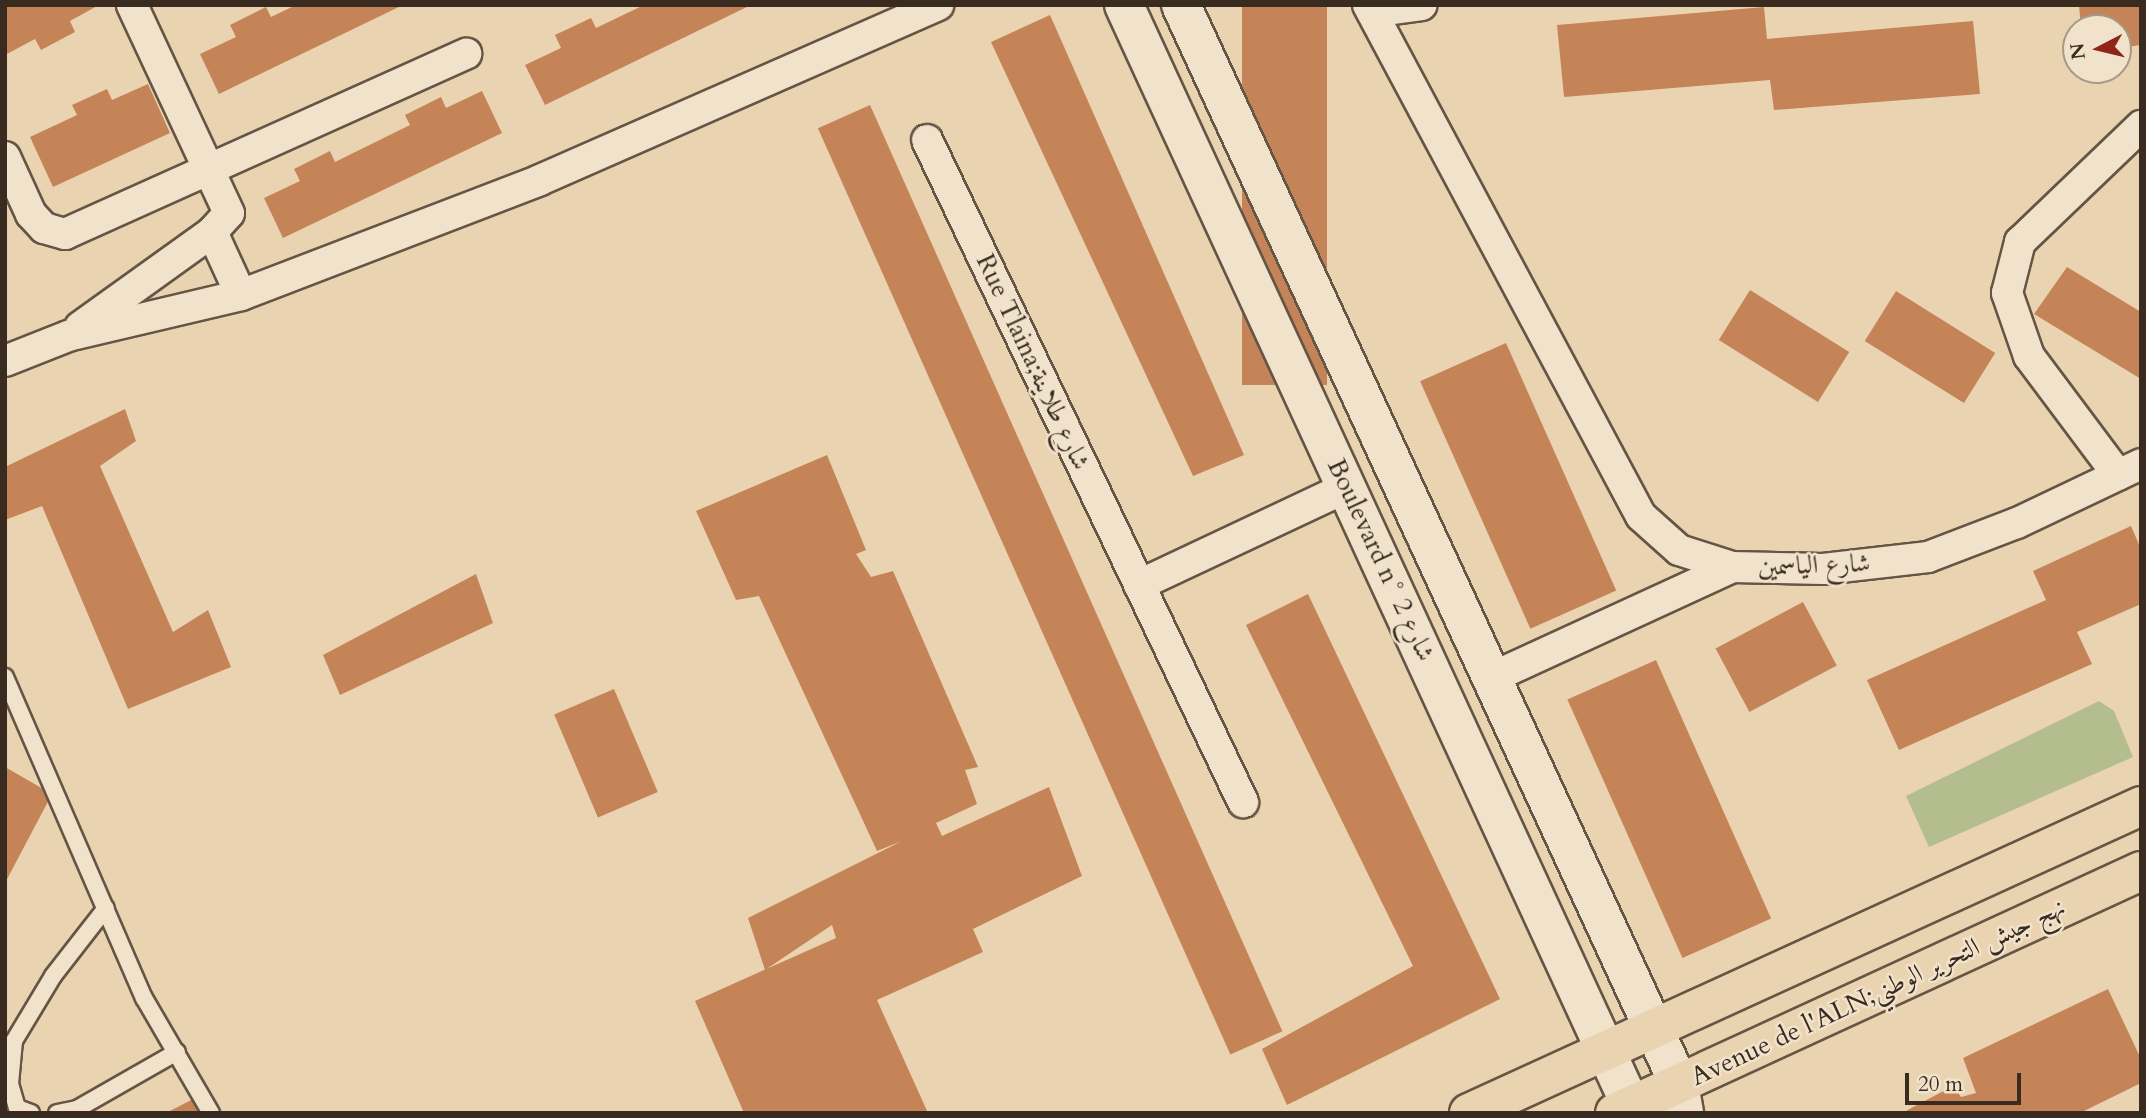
<!DOCTYPE html>
<html>
<head>
<meta charset="utf-8">
<style>
	body { margin:0 }
	#map { position:relative; width:2146px; height:1118px; overflow:hidden; background:#ead3b1; font-family:Cardo,Amiri,serif }
	div>[style] { position:absolute }
	.green>* { inset:0; background:#b3bd8e }
	.building>* { inset:0; background:#c58457; transform-origin:0 0 }
	.roads { filter:drop-shadow(2px 0 #655544) drop-shadow(-2px 0 #655544) drop-shadow(0 2px #655544) drop-shadow(0 -2px #655544) }
	.service>* { height:16px; margin:-8px; padding:0 8px; transform-origin:8px; border-radius:8px; background:#f1e2cc }
	.minor>* { height:30px; margin:-15px; padding:0 15px; transform-origin:15px; border-radius:15px; background:#f1e2cc }
	.tertiary>* { height:38px; margin:-19px; padding:0 19px; transform-origin:19px; border-radius:19px; background:#f1e2cc }
	.secondary>* { height:38px; margin:-19px; padding:0 19px; transform-origin:19px; border-radius:19px; background:#f1e2cc }
	.primary>* { height:38px; margin:-19px; padding:0 19px; transform-origin:19px; border-radius:19px; background:#ead3b1 }
	span { translate:-50% -50%; white-space:nowrap; text-align:center; line-height:1.15; -webkit-text-stroke:5px #f1e2cc; paint-order:stroke }
	.street-label { font-size:26px; color:#392b1f }
	.frame { position:absolute; inset:0; border:7px solid #392b1f; pointer-events:none }
	.north { position:absolute; left:2062px; top:14px; width:70px; height:70px; box-sizing:border-box; background:#f1e2cc; border:2px solid #a79987; border-radius:50%; rotate:263deg; font-size:19px; font-weight:700; line-height:28px; text-align:center; color:#392b1f }
	.north::after { content:''; display:block; margin:auto; width:24px; height:32px; background:#8f2418; clip-path:polygon(50% 0,100% 100%,50% 72%,0 100%) }
	.scale { position:absolute; left:1905px; top:1073px; width:116px; height:32px; box-sizing:border-box; border:4px solid #392b1f; border-top:0; padding-left:9px; font-size:21px; line-height:24px; white-space:nowrap; color:#392b1f; -webkit-text-stroke:5px #f1e2cc; paint-order:stroke }
</style>
</head>
<body>
<div id="map">
	<div class="green">
		<i style="clip-path:polygon(2099px 701px,2114px 711px,2133px 757px,1929px 847px,1906px 796px)"></i>
	</div>
	<div class="building">
		<i style="clip-path:polygon(5px 5px,99px 5px,70px 21px,75px 32px,41px 50px,35px 39px,5px 55px)"></i>
		<i style="clip-path:polygon(296px 5px,403px 5px,219px 94px,200px 54px,236px 37px,230px 25px,266px 7px,271px 17px)"></i>
		<i style="clip-path:polygon(644px 5px,751px 5px,545px 105px,525px 65px,561px 48px,555px 35px,591px 18px,596px 28px)"></i>
		<i style="left:1242px;top:5px;width:85px;height:380px"></i>
		<i style="clip-path:polygon(2079px 5px,2141px 5px,2141px 45px,2118px 48px,2118px 28px,2081px 28px)"></i>
		<i style="clip-path:polygon(1764px 7px,1767px 39px,1973px 21px,1980px 94px,1774px 110px,1770px 80px,1564px 97px,1557px 25px)"></i>
		<i style="clip-path:polygon(1050px 15px,1244px 455px,1193px 476px,991px 42px)"></i>
		<i style="clip-path:polygon(148px 84px,170px 133px,53px 187px,30px 137px,77px 115px,72px 105px,107px 89px,112px 100px)"></i>
		<i style="clip-path:polygon(482px 91px,502px 133px,283px 238px,264px 198px,300px 181px,294px 169px,330px 151px,335px 162px,410px 125px,405px 115px,441px 97px,446px 108px)"></i>
		<i style="left:870px;top:105px;width:1014px;height:57px;rotate:66deg"></i>
		<i style="clip-path:polygon(2067px 267px,2141px 312px,2141px 379px,2034px 314px)"></i>
		<i style="left:1750px;top:290px;width:117px;height:59px;rotate:32deg"></i>
		<i style="left:1896px;top:291px;width:117px;height:59px;rotate:32deg"></i>
		<i style="left:1506px;top:343px;width:271px;height:94px;rotate:66deg"></i>
		<i style="clip-path:polygon(125px 409px,136px 441px,100px 466px,173px 632px,208px 610px,231px 667px,128px 709px,42px 506px,5px 520px,5px 467px)"></i>
		<i style="clip-path:polygon(827px 455px,866px 550px,856px 554px,871px 577px,893px 571px,978px 767px,965px 770px,977px 804px,936px 823px,942px 836px,1049px 787px,1082px 876px,973px 929px,983px 952px,877px 1000px,928px 1113px,744px 1113px,695px 1001px,764px 970px,836px 938px,832px 925px,765px 970px,748px 918px,902px 841px,877px 851px,759px 596px,736px 600px,696px 511px)"></i>
		<i style="clip-path:polygon(2131px 526px,2141px 549px,2141px 604px,2077px 632px,2092px 664px,1899px 750px,1867px 680px,2046px 600px,2033px 571px)"></i>
		<i style="clip-path:polygon(476px 574px,493px 623px,340px 695px,323px 655px)"></i>
		<i style="clip-path:polygon(1308px 594px,1500px 999px,1287px 1105px,1262px 1049px,1413px 966px,1246px 625px)"></i>
		<i style="left:1803px;top:602px;width:72px;height:99px;rotate:62deg"></i>
		<i style="left:1656px;top:660px;width:283px;height:97px;rotate:66deg"></i>
		<i style="left:614px;top:689px;width:112px;height:65px;rotate:67deg"></i>
		<i style="clip-path:polygon(5px 767px,52px 794px,5px 883px)"></i>
		<i style="clip-path:polygon(2108px 989px,2141px 1059px,2141px 1083px,2080px 1113px,1902px 1113px,1953px 1086px,1961px 1097px,1976px 1093px,1963px 1058px)"></i>
		<i style="clip-path:polygon(197px 1097px,204px 1113px,166px 1113px)"></i>
	</div>
	<div class="roads">
		<div class="service">
			<i style="left:5px;top:677px;width:350px;rotate:66.6deg"></i>
			<i style="left:144px;top:998px;width:133px;rotate:59.8deg"></i>
			<i style="left:31px;top:1113px;width:15px;rotate:-160deg"></i>
			<i style="left:17px;top:1108px;width:25px;rotate:-106deg"></i>
			<i style="left:10px;top:1084px;width:43px;rotate:-84.7deg"></i>
			<i style="left:14px;top:1041px;width:76px;rotate:-59deg"></i>
			<i style="left:53px;top:976px;width:86px;rotate:-52.1deg"></i>
			<i style="left:57px;top:1113px;width:20px;rotate:-11deg"></i>
			<i style="left:77px;top:1109px;width:115px;rotate:-29.7deg"></i>
		</div>
		<div class="minor">
			<i style="left:1368px;top:5px;width:579px;rotate:61.89deg"></i>
			<i style="left:1641px;top:516px;width:51px;rotate:41.8deg"></i>
			<i style="left:1679px;top:550px;width:56px;rotate:17.8deg"></i>
			<i style="left:1372px;top:12px;width:50px;rotate:-8deg"></i>
			<i style="left:927px;top:140px;width:734px;rotate:64.48deg"></i>
			<i style="left:5px;top:157px;width:63px;rotate:65.5deg"></i>
			<i style="left:31px;top:214px;width:19px;rotate:47deg"></i>
			<i style="left:44px;top:228px;width:22px;rotate:16deg"></i>
			<i style="left:65px;top:234px;width:440px;rotate:-24.2deg"></i>
			<i style="left:212px;top:232px;width:69px;rotate:65.3deg"></i>
			<i style="left:80px;top:327px;width:163px;rotate:-35.7deg"></i>
			<i style="left:212px;top:232px;width:25px;rotate:-48deg"></i>
			<i style="left:229px;top:213px;width:230px;rotate:-115deg"></i>
			<i style="left:5px;top:361px;width:68px;rotate:-21.6deg"></i>
			<i style="left:68px;top:336px;width:178px;rotate:-13.3deg"></i>
			<i style="left:241px;top:295px;width:320px;rotate:-21deg"></i>
			<i style="left:540px;top:180px;width:435px;rotate:-23.7deg"></i>
			<i style="left:2118px;top:475px;width:149px;rotate:-126.8deg"></i>
			<i style="left:2029px;top:356px;width:67px;rotate:-109.2deg"></i>
			<i style="left:2007px;top:293px;width:53px;rotate:-75.7deg"></i>
			<i style="left:2020px;top:242px;width:168px;rotate:-43.8deg"></i>
			<i style="left:1139px;top:585px;width:230px;rotate:-25.2deg"></i>
			<i style="left:1491px;top:678px;width:265px;rotate:-24.7deg"></i>
			<i style="left:1732px;top:567px;width:91px;rotate:1.3deg"></i>
			<i style="left:1823px;top:569px;width:106px;rotate:-6.5deg"></i>
			<i style="left:1928px;top:557px;width:95px;rotate:-20.9deg"></i>
			<i style="left:2017px;top:523px;width:137px;rotate:-25.4deg"></i>
		</div>
		<div class="tertiary">
			<i style="left:1679px;top:1084px;width:29px;rotate:80deg"></i>
		</div>
		<div class="secondary">
			<i style="left:1124px;top:5px;width:1212px;rotate:65.27deg"></i>
			<i style="left:1181px;top:5px;width:1188px;rotate:65.22deg"></i>
		</div>
		<div class="primary">
			<i style="left:1469px;top:1113px;width:739px;rotate:-24.55deg"></i>
			<i style="left:1615px;top:1113px;width:579px;rotate:-24.71deg"></i>
		</div>
	</div>
	<div class="street-label">
		<span style="left:1033px;top:362px;rotate:65deg">Rue Tlaina;شارع طلاينة</span>
		<span style="left:1381px;top:560px;rotate:65deg">Boulevard n° شارع 2</span>
		<span style="left:1814px;top:565px;rotate:-2deg">شارع الياسمين</span>
		<span style="left:1878px;top:992px;rotate:-25deg">Avenue de l'ALN;نهج جيش التحرير الوطني</span>
	</div>
	<div class="frame"></div>
	<div class="north">N</div>
	<div class="scale">20 m</div>
</div>
</body>
</html>
